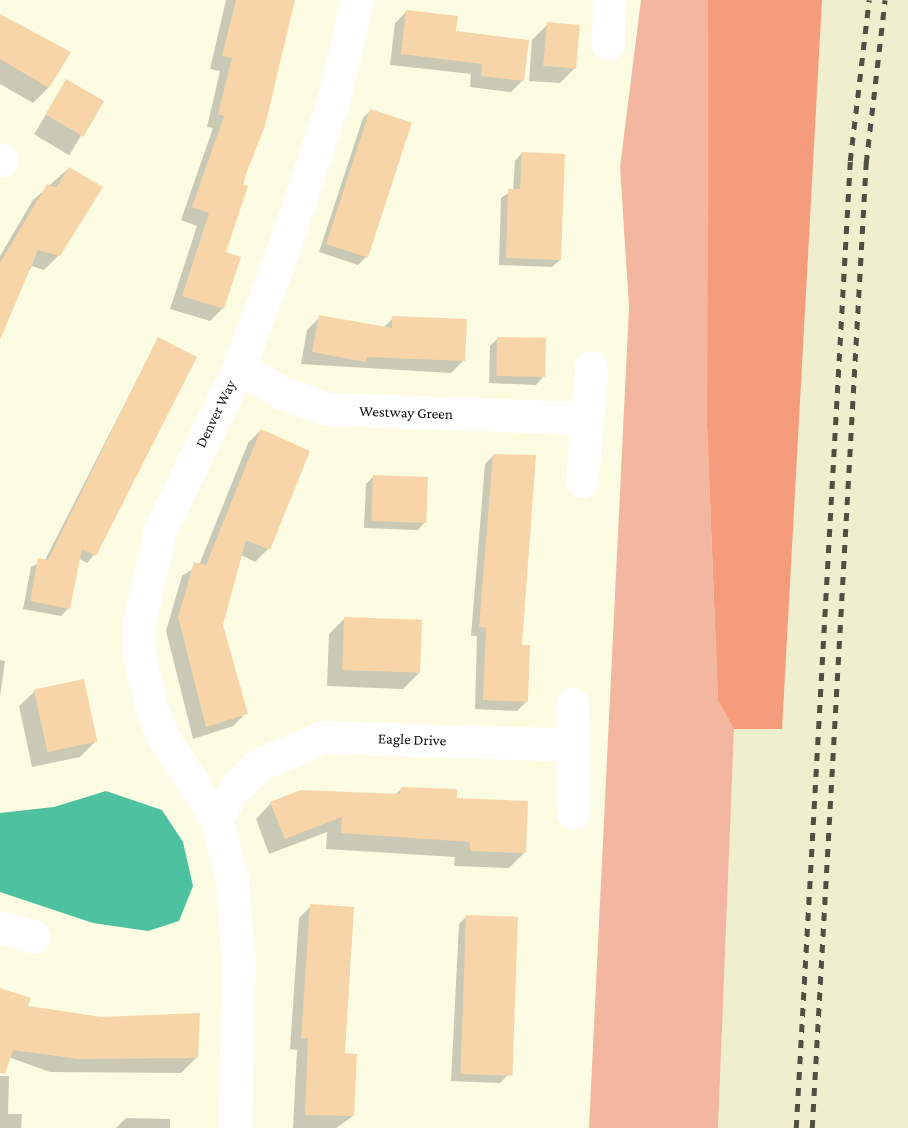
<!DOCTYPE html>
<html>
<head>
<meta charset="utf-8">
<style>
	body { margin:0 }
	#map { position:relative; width:908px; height:1128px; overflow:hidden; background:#fcfce3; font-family:"Crimson Pro",serif }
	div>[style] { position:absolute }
	.built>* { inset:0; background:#efeecf }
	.green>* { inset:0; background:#f3b7a1 }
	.forest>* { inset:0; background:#f49c7b }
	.water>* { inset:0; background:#4dc1a0 }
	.shadow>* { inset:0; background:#0003; transform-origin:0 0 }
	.building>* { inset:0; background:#f7d5a8; transform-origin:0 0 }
	.minor>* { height:33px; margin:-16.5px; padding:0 16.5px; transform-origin:16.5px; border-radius:16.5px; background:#fff }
	.rail>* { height:4.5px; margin-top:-2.25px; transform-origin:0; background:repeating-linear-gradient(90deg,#4f4f43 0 8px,transparent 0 16px) }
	span { translate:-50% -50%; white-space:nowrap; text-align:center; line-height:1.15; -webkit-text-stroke:4.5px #fff; paint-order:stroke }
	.street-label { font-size:15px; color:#0e0d06 }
</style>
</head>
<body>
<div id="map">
	<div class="built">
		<i style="clip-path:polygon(708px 0,908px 0,908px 1128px,718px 1128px,734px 729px)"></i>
	</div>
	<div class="green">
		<i style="clip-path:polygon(641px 0,708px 0,707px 426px,718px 701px,734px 729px,718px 1128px,589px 1128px,629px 307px,620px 167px)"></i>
	</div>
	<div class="forest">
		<i style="clip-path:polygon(708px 0,822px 0,782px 729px,734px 729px,718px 701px,707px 426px)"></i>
	</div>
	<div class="water">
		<i style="clip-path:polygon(106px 791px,162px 810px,183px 842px,193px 886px,179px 921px,148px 931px,93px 923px,0 892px,0 813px,54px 807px)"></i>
	</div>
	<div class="shadow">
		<i style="clip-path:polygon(226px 0,294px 0,224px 253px,239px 258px,222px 309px,210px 321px,170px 309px,197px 226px,181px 220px,213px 128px,207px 127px,220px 71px,210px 69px)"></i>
		<i style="clip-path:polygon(406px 12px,455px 32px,523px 80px,511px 92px,470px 87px,471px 74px,390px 65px,395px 23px)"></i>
		<i style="clip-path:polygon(0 15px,48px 88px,33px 103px,0 84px)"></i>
		<i style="clip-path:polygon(548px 24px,576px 67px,560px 83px,529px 81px,532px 40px)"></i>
		<i style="left:66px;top:81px;width:41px;height:62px;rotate:31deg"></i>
		<i style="clip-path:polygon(370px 111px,366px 257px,358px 265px,319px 252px,363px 118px)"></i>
		<i style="clip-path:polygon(522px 153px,560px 260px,552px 267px,499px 265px,501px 198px,513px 190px,515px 161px)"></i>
		<i style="clip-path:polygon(69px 168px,58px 256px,44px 270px,32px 266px,0 321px,0 256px,33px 200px)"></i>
		<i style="clip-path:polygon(320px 317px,383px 328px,393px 318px,464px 360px,451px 373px,301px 364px,307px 330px)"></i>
		<i style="clip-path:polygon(498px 338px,543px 377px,536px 385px,489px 383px,490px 346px)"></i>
		<i style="clip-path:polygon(158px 339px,94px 555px,87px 563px,78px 558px,69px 608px,61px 616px,23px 609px,31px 567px,45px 560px)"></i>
		<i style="clip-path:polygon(261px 430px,268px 549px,255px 562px,241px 555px,222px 625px,246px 713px,233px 726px,193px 739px,166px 631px,182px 576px,199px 565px,248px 443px)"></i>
		<i style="clip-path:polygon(494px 455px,526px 702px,517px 711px,475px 709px,477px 636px,471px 636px,485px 464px)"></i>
		<i style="clip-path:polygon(373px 477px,425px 522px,418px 530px,364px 528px,366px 484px)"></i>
		<i style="clip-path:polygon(345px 618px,419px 673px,403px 689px,327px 686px,329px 634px)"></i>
		<i style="clip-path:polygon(0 660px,5px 661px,0 697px)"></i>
		<i style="clip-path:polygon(35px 691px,96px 741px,80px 757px,32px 767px,19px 706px)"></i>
		<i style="clip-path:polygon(401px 789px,455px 799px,525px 852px,509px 868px,454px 866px,455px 857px,326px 849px,327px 832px,269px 854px,256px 819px,271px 803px,394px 796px)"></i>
		<i style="clip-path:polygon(311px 906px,353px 1116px,336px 1128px,293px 1128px,297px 1050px,290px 1049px,299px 918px)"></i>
		<i style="clip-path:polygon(467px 916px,508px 1075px,500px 1083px,451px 1081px,459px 924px)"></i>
		<i style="clip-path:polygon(0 989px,26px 1008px,102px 1018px,199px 1015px,197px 1057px,181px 1073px,50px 1072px,0 1054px)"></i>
		<i style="clip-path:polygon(0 1076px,9px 1076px,8px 1114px,22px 1114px,21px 1128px,0 1128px)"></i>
		<i style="clip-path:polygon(126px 1118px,170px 1119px,170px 1128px,116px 1128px)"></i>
	</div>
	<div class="building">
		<i style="clip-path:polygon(236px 0,295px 0,265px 126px,242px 184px,248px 186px,226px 252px,241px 257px,224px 309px,182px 296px,209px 213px,192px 207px,224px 116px,218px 114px,232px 58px,222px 56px)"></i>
		<i style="clip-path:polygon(406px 10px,458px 16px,456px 31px,529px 40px,524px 81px,481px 76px,482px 64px,401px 54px)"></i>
		<i style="clip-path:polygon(0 14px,71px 52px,49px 88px,0 59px)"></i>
		<i style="left:547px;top:22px;width:33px;height:44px;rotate:5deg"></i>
		<i style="left:66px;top:79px;width:44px;height:41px;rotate:30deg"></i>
		<i style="left:370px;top:109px;width:44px;height:142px;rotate:18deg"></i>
		<i style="clip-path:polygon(522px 152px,565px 154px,561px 260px,506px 258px,508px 189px,520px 189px)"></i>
		<i style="clip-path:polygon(69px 167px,103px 187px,60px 256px,38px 250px,0 340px,0 263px,47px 184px,56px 188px)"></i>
		<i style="clip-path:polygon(319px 315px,392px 328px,392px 316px,467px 319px,465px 361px,367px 357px,366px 362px,312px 352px)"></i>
		<i style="clip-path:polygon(158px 337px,197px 357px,96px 556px,82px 549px,70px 609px,30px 601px,38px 558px,48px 560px)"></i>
		<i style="left:497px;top:337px;width:49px;height:39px;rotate:1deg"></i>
		<i style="clip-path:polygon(261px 429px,310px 451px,270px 550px,246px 540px,223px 625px,248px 714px,206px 727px,178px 617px,194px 562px,206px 565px)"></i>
		<i style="clip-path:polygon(493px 454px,536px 455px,522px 645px,530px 645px,528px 702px,483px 700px,486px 628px,479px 627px)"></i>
		<i style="left:373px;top:475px;width:55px;height:46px;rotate:2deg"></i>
		<i style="left:344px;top:617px;width:78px;height:53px;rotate:2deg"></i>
		<i style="left:84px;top:679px;width:64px;height:51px;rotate:78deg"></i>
		<i style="clip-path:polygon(401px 787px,457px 789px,457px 798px,528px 801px,526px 853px,470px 851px,470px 842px,341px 833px,342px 817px,285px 839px,270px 802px,301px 790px,400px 794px)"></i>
		<i style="clip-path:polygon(310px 904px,354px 907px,345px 1053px,357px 1054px,354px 1116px,305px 1115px,308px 1038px,301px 1038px)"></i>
		<i style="left:466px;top:915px;width:52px;height:159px;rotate:2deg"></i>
		<i style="clip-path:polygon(0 988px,31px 998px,28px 1006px,102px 1017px,200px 1013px,198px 1058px,78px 1059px,13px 1050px,5px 1074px,0 1073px)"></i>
	</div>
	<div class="minor">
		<i style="left:608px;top:43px;width:43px;rotate:-88.7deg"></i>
		<i style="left:0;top:160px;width:2px"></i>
		<i style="left:239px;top:367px;width:50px;rotate:31.2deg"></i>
		<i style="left:282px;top:393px;width:49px;rotate:19.2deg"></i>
		<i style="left:328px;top:409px;width:256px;rotate:2deg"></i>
		<i style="left:582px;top:481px;width:114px;rotate:-85.5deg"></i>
		<i style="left:572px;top:704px;width:109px;rotate:89.5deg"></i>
		<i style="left:216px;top:818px;width:36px;rotate:-58deg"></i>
		<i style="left:235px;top:788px;width:35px;rotate:-44deg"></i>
		<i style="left:260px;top:764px;width:69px;rotate:-23.2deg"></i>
		<i style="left:323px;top:737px;width:250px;rotate:1.8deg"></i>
		<i style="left:0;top:927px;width:35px;rotate:16deg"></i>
		<i style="left:235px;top:1128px;width:166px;rotate:-89deg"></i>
		<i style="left:238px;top:962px;width:83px;rotate:-94.1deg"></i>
		<i style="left:232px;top:879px;width:63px;rotate:-104.7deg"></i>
		<i style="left:216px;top:818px;width:95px;rotate:-123.4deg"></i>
		<i style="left:164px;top:739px;width:29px;rotate:-112deg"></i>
		<i style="left:153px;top:712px;width:59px;rotate:-103.8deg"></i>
		<i style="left:139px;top:655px;width:33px;rotate:-90deg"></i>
		<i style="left:139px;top:622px;width:94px;rotate:-77.1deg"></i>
		<i style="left:160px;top:530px;width:181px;rotate:-64.1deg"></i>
		<i style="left:239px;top:367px;width:142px;rotate:-69.4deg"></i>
		<i style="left:289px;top:234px;width:139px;rotate:-71.6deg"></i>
		<i style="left:333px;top:102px;width:105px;rotate:-76.8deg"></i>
	</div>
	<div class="rail">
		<i style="left:796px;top:1128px;width:969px;rotate:-86.8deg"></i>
		<i style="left:850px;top:161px;width:162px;rotate:-83.3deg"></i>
		<i style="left:812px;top:1128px;width:967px;rotate:-86.8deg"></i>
		<i style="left:866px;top:163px;width:164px;rotate:-83.4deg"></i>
	</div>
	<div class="street-label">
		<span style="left:406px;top:413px;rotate:2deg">Westway Green</span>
		<span style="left:216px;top:414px;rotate:-64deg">Denver Way</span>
		<span style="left:412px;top:740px;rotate:2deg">Eagle Drive</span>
	</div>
</div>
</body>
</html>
